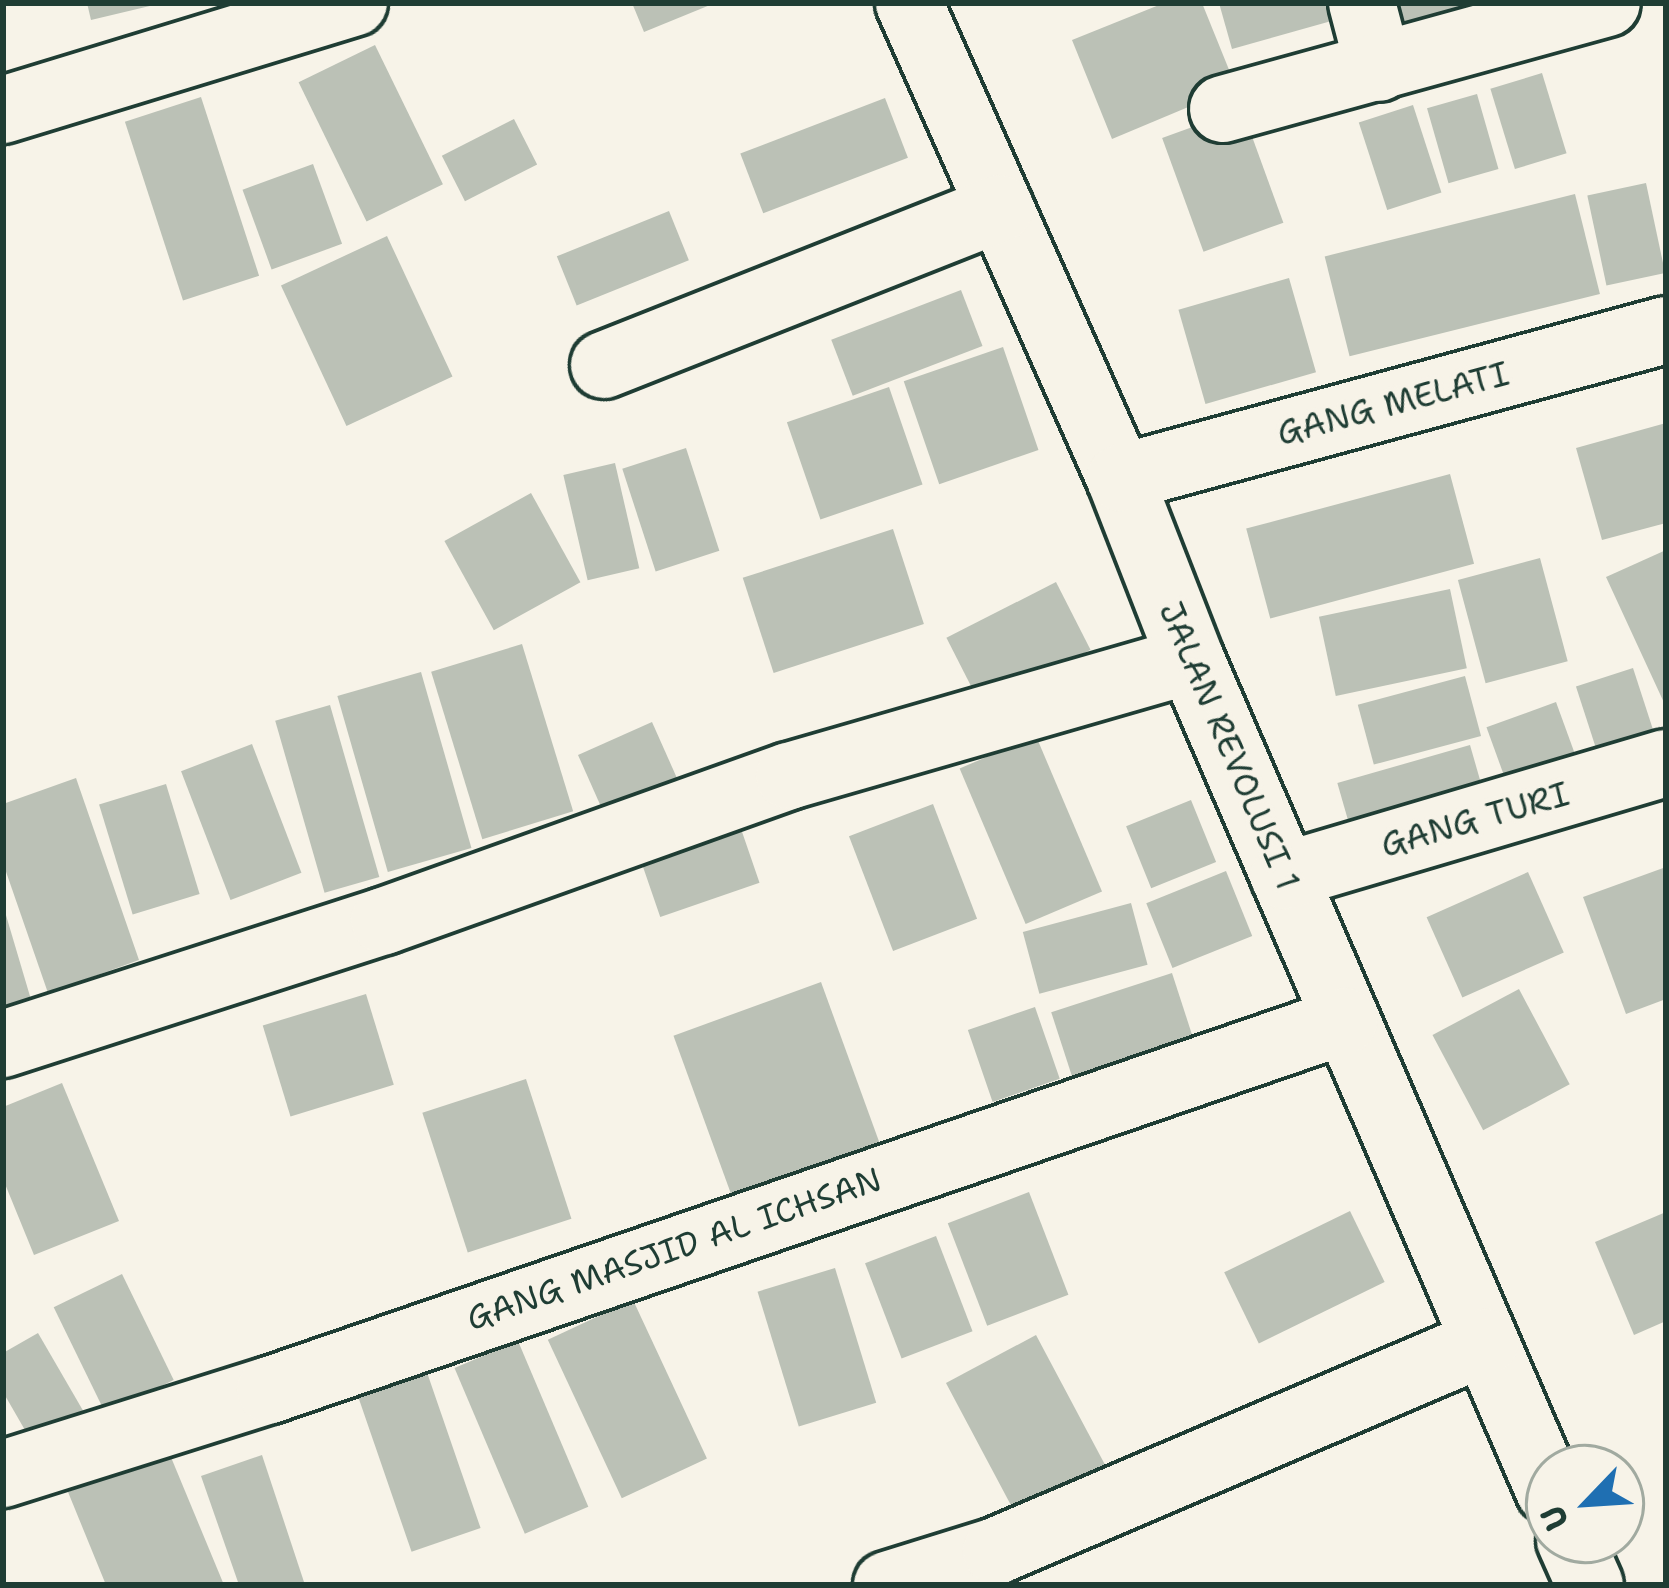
<!DOCTYPE html>
<html>
<head>
<meta charset="utf-8">
<style>
	body { margin:0 }
	#map { position:relative; width:1669px; height:1588px; overflow:hidden; background:#f7f3e8; font-family:"Shantell Sans",sans-serif }
	div>[style] { position:absolute }
	.building>* { inset:0; background:#bbc1b6; transform-origin:0 0 }
	.roads { filter:drop-shadow(3px 0 #1f3d34) drop-shadow(-3px 0 #1f3d34) drop-shadow(0 3px #1f3d34) drop-shadow(0 -3px #1f3d34) }
	.minor>* { height:66px; margin:-33px; padding:0 33px; transform-origin:33px; border-radius:33px; background:#f7f3e8 }
	span { translate:-50% -50%; white-space:nowrap; text-align:center; line-height:1.15; -webkit-text-stroke:9px #f7f3e8; paint-order:stroke }
	.street-label { font-size:33px; color:#1f3d34 }
	.frame { position:absolute; inset:0; border:6px solid #1f3d34; pointer-events:none }
	.north { position:absolute; left:1525px; top:1444px; width:120px; height:120px; box-sizing:border-box; background:#f7f3e8; border:3px solid #a1aaa0; border-radius:50%; rotate:245deg; font-size:33px; font-weight:700; line-height:48px; text-align:center; color:#1f3d34 }
	.north::after { content:''; display:block; margin:auto; width:42px; height:54px; background:#1f6fb2; clip-path:polygon(50% 0,100% 100%,50% 72%,0 100%) }
</style>
</head>
<body>
<div id="map">
	<div class="building">
		<i style="clip-path:polygon(87px 3px,154px 3px,154px 5px,91px 20px)"></i>
		<i style="clip-path:polygon(632px 3px,715px 3px,644px 32px)"></i>
		<i style="clip-path:polygon(1164px 3px,1202px 3px,1236px 87px,1112px 139px,1072px 40px)"></i>
		<i style="clip-path:polygon(1219px 3px,1338px 3px,1342px 18px,1232px 49px)"></i>
		<i style="clip-path:polygon(1370px 3px,1496px 3px,1498px 18px,1372px 30px)"></i>
		<i style="left:375px;top:45px;width:155px;height:85px;rotate:64deg"></i>
		<i style="left:1542px;top:73px;width:84px;height:54px;rotate:73deg"></i>
		<i style="left:1477px;top:94px;width:78px;height:52px;rotate:74deg"></i>
		<i style="left:201px;top:97px;width:188px;height:80px;rotate:72deg"></i>
		<i style="left:885px;top:98px;width:64px;height:155px;rotate:69deg"></i>
		<i style="left:1413px;top:105px;width:92px;height:57px;rotate:72deg"></i>
		<i style="left:1242px;top:109px;width:121px;height:85px;rotate:70deg"></i>
		<i style="left:514px;top:119px;width:51px;height:81px;rotate:63deg"></i>
		<i style="left:313px;top:164px;width:85px;height:75px;rotate:70deg"></i>
		<i style="left:1646px;top:183px;width:92px;height:60px;rotate:78deg"></i>
		<i style="left:1575px;top:194px;width:103px;height:258px;rotate:76deg"></i>
		<i style="left:669px;top:211px;width:53px;height:121px;rotate:68deg"></i>
		<i style="left:387px;top:236px;width:155px;height:117px;rotate:65deg"></i>
		<i style="left:1289px;top:278px;width:98px;height:115px;rotate:74deg"></i>
		<i style="left:961px;top:290px;width:60px;height:139px;rotate:69deg"></i>
		<i style="left:1003px;top:347px;width:109px;height:105px;rotate:71deg"></i>
		<i style="left:889px;top:387px;width:103px;height:108px;rotate:71deg"></i>
		<i style="clip-path:polygon(1666px 423px,1666px 523px,1602px 540px,1576px 448px)"></i>
		<i style="left:686px;top:448px;width:108px;height:67px;rotate:72deg"></i>
		<i style="left:615px;top:463px;width:108px;height:53px;rotate:77deg"></i>
		<i style="left:1450px;top:474px;width:93px;height:211px;rotate:75deg"></i>
		<i style="left:531px;top:493px;width:102px;height:99px;rotate:61deg"></i>
		<i style="left:893px;top:529px;width:100px;height:158px;rotate:72deg"></i>
		<i style="clip-path:polygon(1666px 550px,1666px 707px,1606px 577px)"></i>
		<i style="left:1540px;top:558px;width:107px;height:85px;rotate:75deg"></i>
		<i style="left:1056px;top:582px;width:76px;height:123px;rotate:63deg"></i>
		<i style="left:1450px;top:589px;width:81px;height:134px;rotate:78deg"></i>
		<i style="left:522px;top:644px;width:175px;height:95px;rotate:73deg"></i>
		<i style="left:1633px;top:668px;width:83px;height:60px;rotate:72deg"></i>
		<i style="left:421px;top:672px;width:183px;height:87px;rotate:74deg"></i>
		<i style="left:1465px;top:676px;width:62px;height:111px;rotate:75deg"></i>
		<i style="left:1556px;top:702px;width:81px;height:74px;rotate:70deg"></i>
		<i style="left:330px;top:705px;width:179px;height:57px;rotate:74deg"></i>
		<i style="left:652px;top:722px;width:70px;height:81px;rotate:66deg"></i>
		<i style="left:1036px;top:736px;width:169px;height:83px;rotate:67deg"></i>
		<i style="left:252px;top:744px;width:138px;height:76px;rotate:69deg"></i>
		<i style="left:1470px;top:745px;width:70px;height:138px;rotate:74deg"></i>
		<i style="clip-path:polygon(76px 778px,139px 960px,48px 993px,3px 863px,3px 804px)"></i>
		<i style="left:166px;top:784px;width:115px;height:70px;rotate:73deg"></i>
		<i style="left:1191px;top:800px;width:67px;height:70px;rotate:68deg"></i>
		<i style="left:933px;top:804px;width:123px;height:90px;rotate:69deg"></i>
		<i style="left:740px;top:826px;width:60px;height:105px;rotate:71deg"></i>
		<i style="clip-path:polygon(1666px 867px,1666px 999px,1626px 1014px,1583px 897px)"></i>
		<i style="left:1226px;top:871px;width:70px;height:86px;rotate:68deg"></i>
		<i style="left:1528px;top:872px;width:88px;height:111px;rotate:66deg"></i>
		<i style="left:1131px;top:903px;width:64px;height:112px;rotate:75deg"></i>
		<i style="clip-path:polygon(3px 905px,32px 1003px,3px 1011px)"></i>
		<i style="left:1172px;top:973px;width:68px;height:127px;rotate:72deg"></i>
		<i style="left:821px;top:982px;width:175px;height:157px;rotate:70deg"></i>
		<i style="left:1519px;top:989px;width:108px;height:98px;rotate:62deg"></i>
		<i style="left:366px;top:994px;width:95px;height:108px;rotate:73deg"></i>
		<i style="left:1035px;top:1007px;width:76px;height:71px;rotate:71deg"></i>
		<i style="left:526px;top:1079px;width:147px;height:109px;rotate:72deg"></i>
		<i style="clip-path:polygon(62px 1083px,119px 1221px,34px 1255px,3px 1179px,3px 1107px)"></i>
		<i style="left:1029px;top:1192px;width:110px;height:87px;rotate:69deg"></i>
		<i style="left:1350px;top:1211px;width:79px;height:140px;rotate:64deg"></i>
		<i style="clip-path:polygon(1666px 1212px,1666px 1321px,1634px 1335px,1595px 1242px)"></i>
		<i style="left:936px;top:1236px;width:102px;height:76px;rotate:69deg"></i>
		<i style="left:835px;top:1268px;width:141px;height:81px;rotate:73deg"></i>
		<i style="left:122px;top:1274px;width:118px;height:76px;rotate:64deg"></i>
		<i style="left:633px;top:1300px;width:175px;height:94px;rotate:65deg"></i>
		<i style="clip-path:polygon(38px 1333px,85px 1414px,33px 1444px,3px 1392px,3px 1353px)"></i>
		<i style="left:1036px;top:1335px;width:151px;height:102px;rotate:62deg"></i>
		<i style="left:518px;top:1341px;width:180px;height:69px;rotate:67deg"></i>
		<i style="left:421px;top:1355px;width:183px;height:73px;rotate:71deg"></i>
		<i style="clip-path:polygon(168px 1450px,224px 1585px,106px 1585px,68px 1492px)"></i>
		<i style="clip-path:polygon(262px 1455px,305px 1585px,239px 1585px,201px 1476px)"></i>
	</div>
	<div class="roads">
		<div class="minor">
			<i style="left:909px;top:3px;width:520px;rotate:66.05deg"></i>
			<i style="left:1120px;top:478px;width:195px;rotate:68.7deg"></i>
			<i style="left:1191px;top:660px;width:904px;rotate:66.67deg"></i>
			<i style="left:1362px;top:3px;width:67px;rotate:75.3deg"></i>
			<i style="left:1223px;top:109px;width:398px;rotate:-15.4deg"></i>
			<i style="left:3px;top:110px;width:367px;rotate:-17deg"></i>
			<i style="left:604px;top:365px;width:426px;rotate:-21.6deg"></i>
			<i style="left:1120px;top:478px;width:566px;rotate:-15.17deg"></i>
			<i style="left:1284px;top:876px;width:398px;rotate:-16.5deg"></i>
			<i style="left:3px;top:1044px;width:400px;rotate:-17.9deg"></i>
			<i style="left:384px;top:921px;width:430px;rotate:-19.7deg"></i>
			<i style="left:789px;top:776px;width:418px;rotate:-16.1deg"></i>
			<i style="left:3px;top:1474px;width:280px;rotate:-17.5deg"></i>
			<i style="left:270px;top:1390px;width:1136px;rotate:-18.96deg"></i>
			<i style="left:1570px;top:1540px;width:49px;rotate:66deg"></i>
			<i style="left:887px;top:1585px;width:114px;rotate:-17.3deg"></i>
			<i style="left:996px;top:1551px;width:532px;rotate:-23.14deg"></i>
		</div>
	</div>
	<div class="street-label">
		<span style="left:1393px;top:404px;rotate:-15deg">GANG MELATI</span>
		<span style="left:1229px;top:746px;rotate:67deg">JALAN REVOLUSI 1</span>
		<span style="left:1475px;top:820px;rotate:-16deg">GANG TURI</span>
		<span style="left:674px;top:1249px;rotate:-19deg">GANG MASJID AL ICHSAN</span>
	</div>
	<div class="frame"></div>
	<div class="north">U</div>
</div>
</body>
</html>
